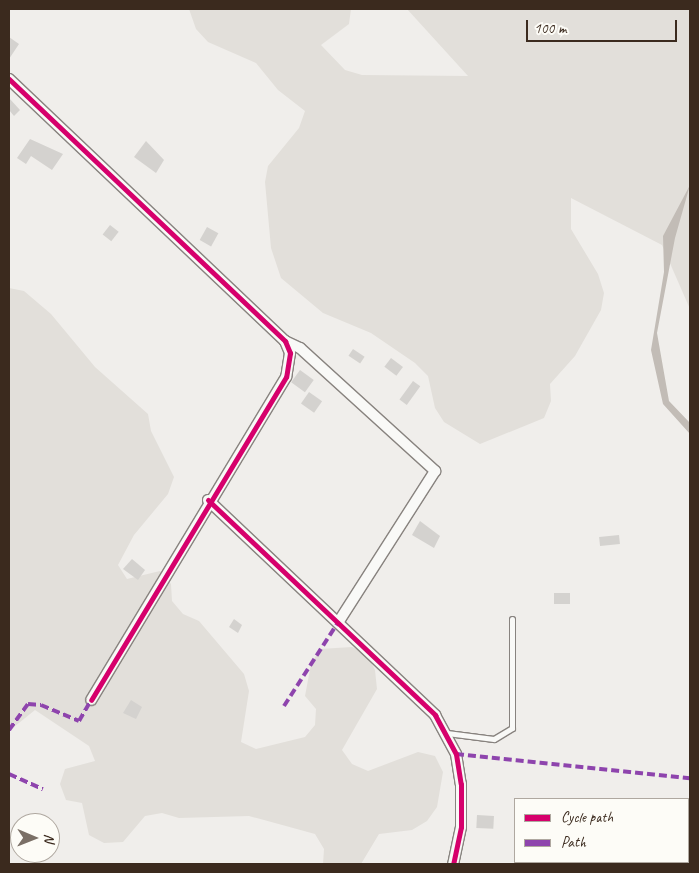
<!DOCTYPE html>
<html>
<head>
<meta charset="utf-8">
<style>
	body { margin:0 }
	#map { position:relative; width:699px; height:873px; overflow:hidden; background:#f0eeeb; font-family:Caveat,sans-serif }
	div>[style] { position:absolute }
	.green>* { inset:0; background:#e2dfda }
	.water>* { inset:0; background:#c2bcb6 }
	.building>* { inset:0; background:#d4d2cf; transform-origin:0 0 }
	.roads { filter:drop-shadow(1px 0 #88837f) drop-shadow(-1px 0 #88837f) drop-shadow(0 1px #88837f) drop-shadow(0 -1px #88837f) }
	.service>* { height:5px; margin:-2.5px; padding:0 2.5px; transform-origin:2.5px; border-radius:2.5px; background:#f9f9f7 }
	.minor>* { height:10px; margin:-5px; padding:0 5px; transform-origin:5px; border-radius:5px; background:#f9f9f7 }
	.quiet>* { height:4px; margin-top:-2px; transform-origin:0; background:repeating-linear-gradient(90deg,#8e44ad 0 8px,transparent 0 12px) }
	.cycleway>* { height:5px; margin:-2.5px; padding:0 2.5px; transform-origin:2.5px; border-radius:2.5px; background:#d6006c }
	span { translate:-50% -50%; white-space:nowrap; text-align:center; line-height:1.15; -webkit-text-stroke:4px #fdfcf7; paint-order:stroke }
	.frame { position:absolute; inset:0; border:10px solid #3b2a1e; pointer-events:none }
	.legend { position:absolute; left:514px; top:798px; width:175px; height:65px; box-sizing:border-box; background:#fdfcf7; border:1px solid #afa8a0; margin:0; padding:6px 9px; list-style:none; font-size:15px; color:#3b2a1e }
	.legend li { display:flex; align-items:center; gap:10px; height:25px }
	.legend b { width:25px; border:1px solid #afa8a0 }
	.north { position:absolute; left:10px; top:813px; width:50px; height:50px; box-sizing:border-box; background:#fdfcf7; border:1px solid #afa8a0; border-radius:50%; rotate:91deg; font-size:14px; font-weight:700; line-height:20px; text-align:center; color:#3b2a1e }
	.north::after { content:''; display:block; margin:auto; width:18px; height:22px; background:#7a6f66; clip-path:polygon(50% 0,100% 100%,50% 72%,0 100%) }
	.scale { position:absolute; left:526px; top:20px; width:151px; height:22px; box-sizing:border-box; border:2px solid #3b2a1e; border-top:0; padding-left:6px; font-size:15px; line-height:18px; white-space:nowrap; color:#3b2a1e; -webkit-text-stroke:4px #fdfcf7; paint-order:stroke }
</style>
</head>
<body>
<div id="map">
	<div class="green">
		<i style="clip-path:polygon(189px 9px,351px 9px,349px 24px,321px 45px,345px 70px,362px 75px,468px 76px,407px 9px,690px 9px,690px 309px,662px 245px,571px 198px,571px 229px,598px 274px,604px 293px,601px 310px,575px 356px,550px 384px,551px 401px,544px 418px,480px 444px,444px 422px,435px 408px,428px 376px,415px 363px,371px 333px,323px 313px,281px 278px,271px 248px,265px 182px,268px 166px,299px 128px,305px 111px,278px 90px,256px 63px,208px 42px,196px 29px)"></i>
		<i style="clip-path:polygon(9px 288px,24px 291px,51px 314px,95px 367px,148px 414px,151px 431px,174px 477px,168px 494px,134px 535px,118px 565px,127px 579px,160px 571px,171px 584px,172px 601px,183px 614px,199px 621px,244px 674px,249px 691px,241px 742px,256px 749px,305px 737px,315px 725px,316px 709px,305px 696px,311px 664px,320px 649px,352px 647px,367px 654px,375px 670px,377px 689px,342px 750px,352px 764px,368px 771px,418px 752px,435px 756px,443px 772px,437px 807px,427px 821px,412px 830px,379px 834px,361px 864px,323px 864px,324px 849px,315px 834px,249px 816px,179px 818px,162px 813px,145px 816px,123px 842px,104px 843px,89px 835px,82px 803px,66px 800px,60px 784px,65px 769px,95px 761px,89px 746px,35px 710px,9px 731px)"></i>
	</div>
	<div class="water">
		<i style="clip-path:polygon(690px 185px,675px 238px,657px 333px,669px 401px,690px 423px,690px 434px,663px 404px,651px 350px,664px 272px,663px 236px)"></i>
	</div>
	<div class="building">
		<i style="clip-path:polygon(9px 37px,19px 44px,9px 59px)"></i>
		<i style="clip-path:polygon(9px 98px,20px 110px,14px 116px,9px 110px)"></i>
		<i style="clip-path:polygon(30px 139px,63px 154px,52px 170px,31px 156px,26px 164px,17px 158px)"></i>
		<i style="clip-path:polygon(146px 141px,164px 160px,156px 173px,134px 157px)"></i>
		<i style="left:110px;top:225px;width:11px;height:12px;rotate:38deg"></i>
		<i style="left:207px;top:227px;width:13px;height:15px;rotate:29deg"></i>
		<i style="left:353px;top:349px;width:14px;height:8px;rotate:34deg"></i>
		<i style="left:391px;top:358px;width:15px;height:11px;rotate:37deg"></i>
		<i style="left:300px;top:370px;width:17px;height:15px;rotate:36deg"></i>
		<i style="left:413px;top:381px;width:9px;height:23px;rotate:36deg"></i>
		<i style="left:309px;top:392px;width:16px;height:14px;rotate:35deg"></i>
		<i style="clip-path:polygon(420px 521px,440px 536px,434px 548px,412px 535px)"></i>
		<i style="left:619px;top:535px;width:9px;height:20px;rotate:84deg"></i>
		<i style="clip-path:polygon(132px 559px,145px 570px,138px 580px,123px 569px)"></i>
		<i style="left:554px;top:593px;width:16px;height:11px"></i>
		<i style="clip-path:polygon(234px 619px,242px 625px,238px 633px,229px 627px)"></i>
		<i style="clip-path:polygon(131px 700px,142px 707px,136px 719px,123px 713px)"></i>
		<i style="left:477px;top:815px;width:17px;height:13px;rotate:3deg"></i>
	</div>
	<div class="roads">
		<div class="service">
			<i style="left:447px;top:733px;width:47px;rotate:7.3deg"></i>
			<i style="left:494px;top:739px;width:21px;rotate:-31deg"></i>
			<i style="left:512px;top:728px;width:109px;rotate:-90deg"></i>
		</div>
		<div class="minor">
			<i style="left:9px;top:79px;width:381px;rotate:43.5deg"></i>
			<i style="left:285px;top:341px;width:13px;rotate:67deg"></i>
			<i style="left:290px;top:353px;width:24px;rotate:99deg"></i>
			<i style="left:286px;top:377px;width:377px;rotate:121.1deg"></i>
			<i style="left:285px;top:341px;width:17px;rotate:25deg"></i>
			<i style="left:300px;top:348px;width:183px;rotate:42.3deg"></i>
			<i style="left:435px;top:471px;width:178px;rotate:122.6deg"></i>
			<i style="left:208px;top:500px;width:313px;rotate:43.4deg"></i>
			<i style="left:435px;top:715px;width:44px;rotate:61.7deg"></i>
			<i style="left:456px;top:754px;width:30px;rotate:81deg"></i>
			<i style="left:461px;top:784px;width:43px;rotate:90deg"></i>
			<i style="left:461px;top:827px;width:38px;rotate:102deg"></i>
		</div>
	</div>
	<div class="quiet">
		<i style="left:284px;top:706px;width:101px;rotate:-57.1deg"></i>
		<i style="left:9px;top:730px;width:32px;rotate:-54deg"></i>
		<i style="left:28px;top:704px;width:13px;rotate:4deg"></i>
		<i style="left:41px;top:705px;width:41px;rotate:22.8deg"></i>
		<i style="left:79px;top:721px;width:24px;rotate:-60deg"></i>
		<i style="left:456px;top:754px;width:235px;rotate:5.9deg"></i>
		<i style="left:9px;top:774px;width:37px;rotate:24deg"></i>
	</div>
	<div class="cycleway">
		<i style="left:9px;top:79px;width:381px;rotate:43.5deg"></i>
		<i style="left:285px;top:341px;width:13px;rotate:67deg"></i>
		<i style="left:290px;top:353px;width:24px;rotate:99deg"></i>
		<i style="left:286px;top:377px;width:377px;rotate:121.1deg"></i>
		<i style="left:208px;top:500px;width:313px;rotate:43.4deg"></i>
		<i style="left:435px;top:715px;width:44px;rotate:61.7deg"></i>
		<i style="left:456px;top:754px;width:30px;rotate:81deg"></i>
		<i style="left:461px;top:784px;width:43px;rotate:90deg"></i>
		<i style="left:461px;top:827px;width:38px;rotate:102deg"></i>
	</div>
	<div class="frame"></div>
	<ul class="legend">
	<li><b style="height:6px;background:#d6006c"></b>Cycle path</li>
	<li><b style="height:6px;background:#8e44ad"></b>Path</li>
	</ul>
	<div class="north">N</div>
	<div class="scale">100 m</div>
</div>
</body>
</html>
